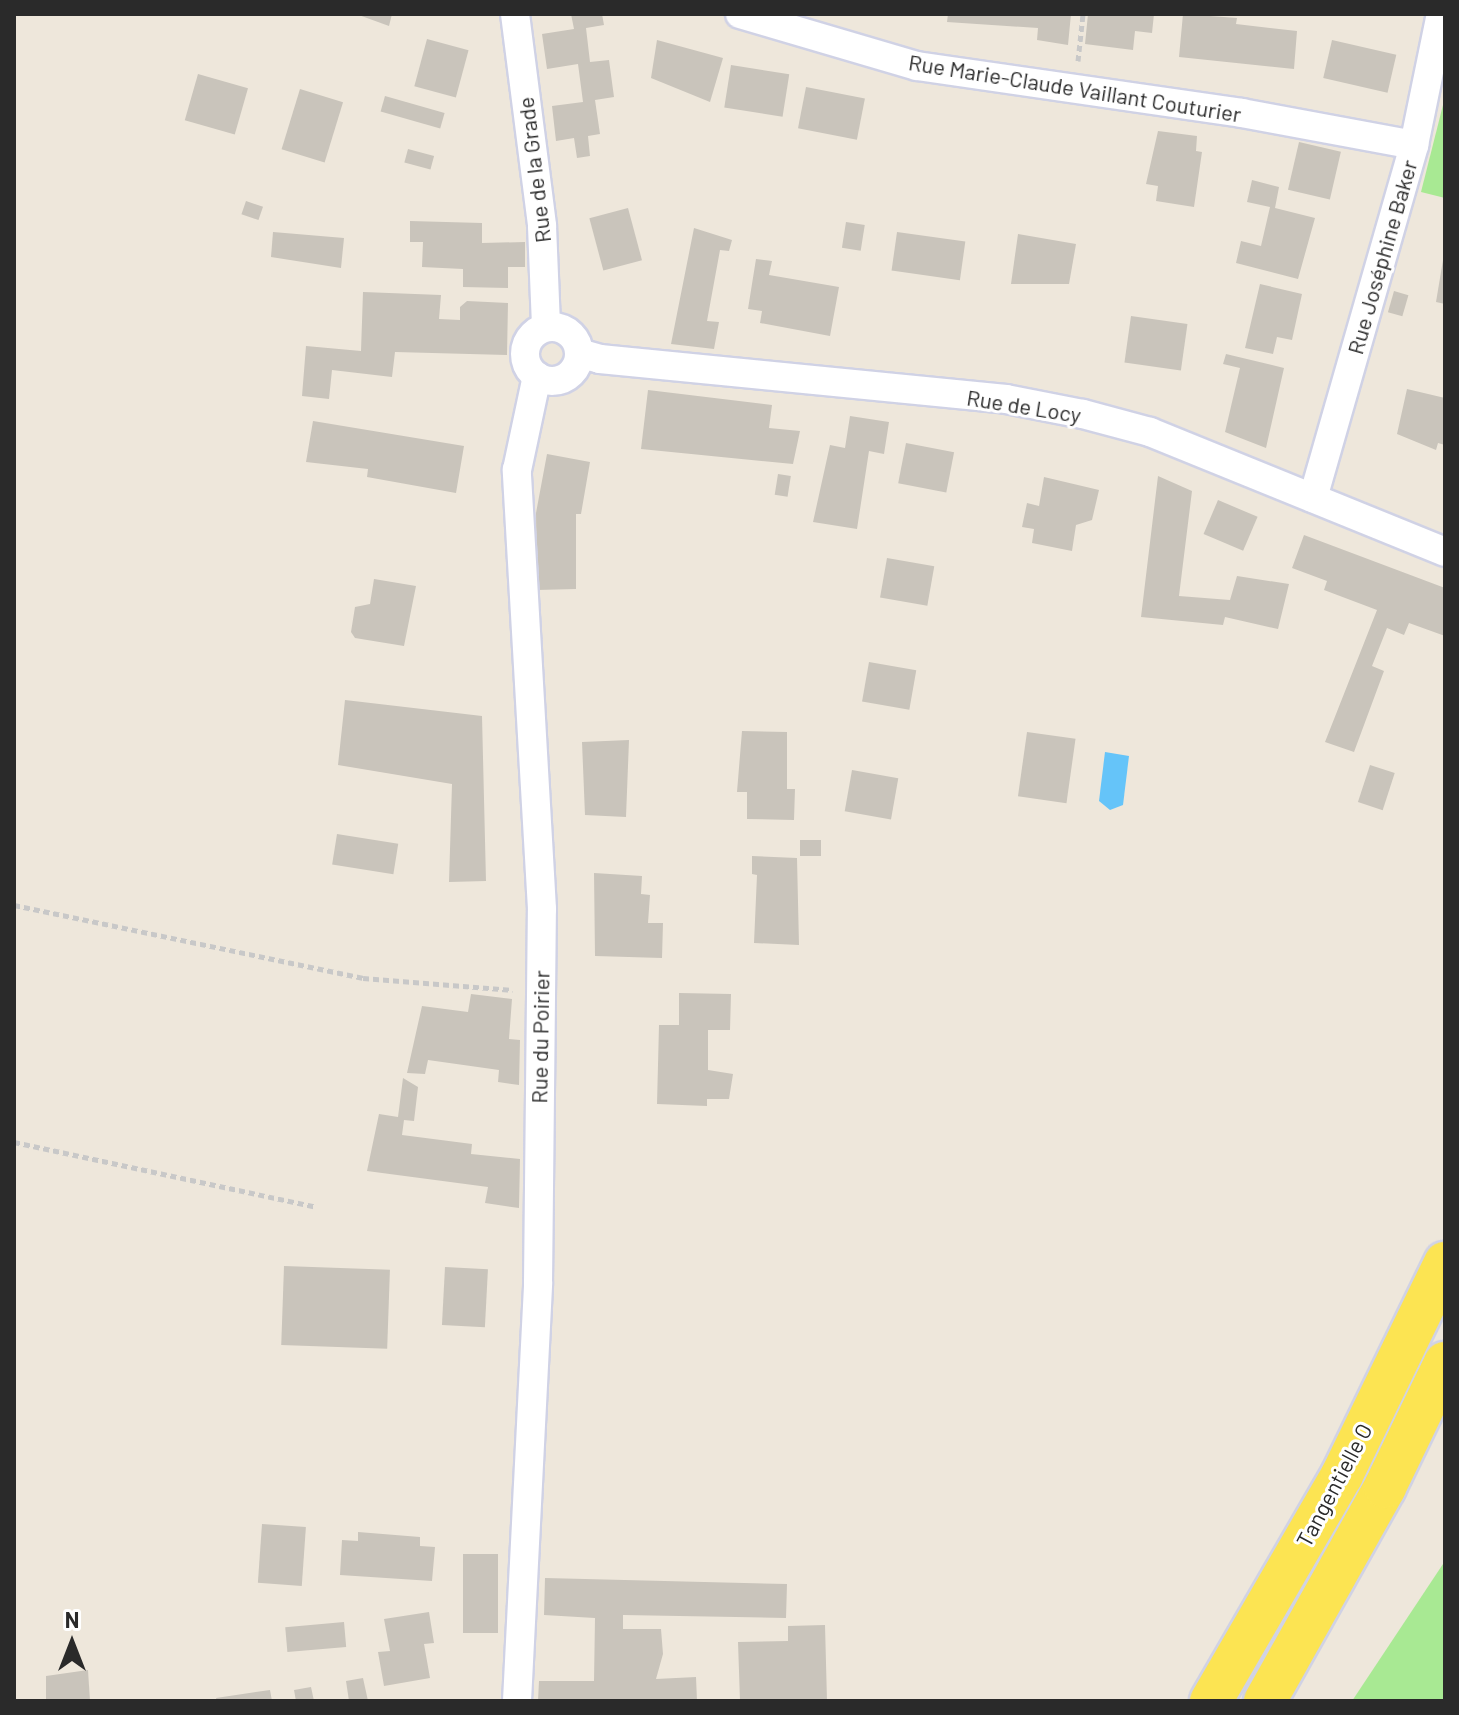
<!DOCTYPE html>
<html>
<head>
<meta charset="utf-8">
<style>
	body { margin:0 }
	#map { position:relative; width:1459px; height:1715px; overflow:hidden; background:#eee7db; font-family:Barlow,sans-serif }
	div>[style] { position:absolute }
	.green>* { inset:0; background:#a8e993 }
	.water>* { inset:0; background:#65c4f9 }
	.building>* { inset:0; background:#c9c4bb; transform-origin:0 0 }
	.path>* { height:5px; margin-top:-2.5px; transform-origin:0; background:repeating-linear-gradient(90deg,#c8c8c8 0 6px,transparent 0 10px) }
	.roads { filter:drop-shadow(2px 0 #d0d2e5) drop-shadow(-2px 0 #d0d2e5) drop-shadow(0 2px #d0d2e5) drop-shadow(0 -2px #d0d2e5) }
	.minor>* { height:28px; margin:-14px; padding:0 14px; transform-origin:14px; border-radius:14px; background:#fff }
	.minor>.ring { margin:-14px; padding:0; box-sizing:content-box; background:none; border:28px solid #fff; border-radius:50% }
	.primary>* { height:42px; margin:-21px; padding:0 21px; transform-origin:21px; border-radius:21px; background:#fce452 }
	span { translate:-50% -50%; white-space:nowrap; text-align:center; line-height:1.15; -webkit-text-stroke:6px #fff; paint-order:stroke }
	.street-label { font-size:22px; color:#2a2a2a }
	.frame { position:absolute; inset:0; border:16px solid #2a2a2a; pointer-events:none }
	.north { position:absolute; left:32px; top:1603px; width:80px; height:80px; -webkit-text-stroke:6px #fff; paint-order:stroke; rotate:0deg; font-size:22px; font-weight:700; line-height:32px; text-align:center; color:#2a2a2a }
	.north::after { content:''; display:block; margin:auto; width:28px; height:36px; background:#2a2a2a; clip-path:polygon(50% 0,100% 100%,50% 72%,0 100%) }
</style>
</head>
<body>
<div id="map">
	<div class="green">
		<i style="clip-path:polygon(1445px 97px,1445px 198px,1421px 192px)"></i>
		<i style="clip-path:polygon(1445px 1561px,1445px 1701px,1352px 1701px)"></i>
	</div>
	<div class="water">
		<i style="clip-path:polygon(1105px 752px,1129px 756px,1123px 805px,1110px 810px,1099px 801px)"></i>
	</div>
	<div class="building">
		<i style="clip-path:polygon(356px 14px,392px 14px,389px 26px)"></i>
		<i style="clip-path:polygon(571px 14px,602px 14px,604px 25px,586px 28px,590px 62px,609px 60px,614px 97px,595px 100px,600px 134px,588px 136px,590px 156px,577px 158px,574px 138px,556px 141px,552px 106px,583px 102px,578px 64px,547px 69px,542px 34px,574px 29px)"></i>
		<i style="clip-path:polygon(948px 14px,1071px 14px,1068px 45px,1037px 40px,1038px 28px,947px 22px)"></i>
		<i style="clip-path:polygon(1088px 14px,1154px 14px,1152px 33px,1135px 31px,1133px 50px,1085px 44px)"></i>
		<i style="clip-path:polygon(1183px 14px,1237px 18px,1236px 24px,1297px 31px,1294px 69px,1179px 57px)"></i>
		<i style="left:427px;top:39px;width:43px;height:49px;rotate:15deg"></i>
		<i style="clip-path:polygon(657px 40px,723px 58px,710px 102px,651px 78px)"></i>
		<i style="left:1332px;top:40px;width:66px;height:39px;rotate:13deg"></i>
		<i style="left:731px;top:65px;width:59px;height:43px;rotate:9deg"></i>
		<i style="left:198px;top:74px;width:52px;height:48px;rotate:16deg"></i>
		<i style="left:806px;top:87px;width:60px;height:42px;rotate:11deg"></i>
		<i style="left:300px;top:89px;width:45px;height:63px;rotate:17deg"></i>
		<i style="left:385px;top:96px;width:62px;height:16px;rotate:16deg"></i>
		<i style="clip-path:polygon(1158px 131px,1197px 136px,1196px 151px,1202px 152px,1194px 207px,1156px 201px,1158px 186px,1146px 184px)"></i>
		<i style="left:1299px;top:142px;width:43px;height:49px;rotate:13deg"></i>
		<i style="left:408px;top:149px;width:27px;height:14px;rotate:15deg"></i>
		<i style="clip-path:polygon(1252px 180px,1279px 187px,1275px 208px,1315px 218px,1298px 279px,1236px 263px,1241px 241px,1261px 246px,1270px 207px,1247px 202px)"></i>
		<i style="left:246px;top:201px;width:18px;height:14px;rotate:19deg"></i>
		<i style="left:628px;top:208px;width:54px;height:40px;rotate:75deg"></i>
		<i style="clip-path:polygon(410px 221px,482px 223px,482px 243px,525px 242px,525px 267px,508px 267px,508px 288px,463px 287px,463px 269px,422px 267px,423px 242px,410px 242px)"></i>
		<i style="left:846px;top:222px;width:19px;height:26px;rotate:9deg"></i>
		<i style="clip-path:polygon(694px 228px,732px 240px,729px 251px,720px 250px,707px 321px,719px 322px,714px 349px,671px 344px)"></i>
		<i style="clip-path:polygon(273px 232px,344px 238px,341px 268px,271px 257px)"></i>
		<i style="left:897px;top:232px;width:69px;height:39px;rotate:8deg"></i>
		<i style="clip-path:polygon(1018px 234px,1076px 244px,1069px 284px,1011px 284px)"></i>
		<i style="clip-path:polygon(756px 259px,772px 261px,769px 275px,839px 287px,830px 336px,760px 323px,762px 311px,748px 309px)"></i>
		<i style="clip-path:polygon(1443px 260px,1445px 260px,1445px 304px,1436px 302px)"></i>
		<i style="clip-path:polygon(1260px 284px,1302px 294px,1292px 340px,1277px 337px,1273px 354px,1245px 348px)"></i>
		<i style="left:1394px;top:291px;width:15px;height:22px;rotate:16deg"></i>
		<i style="clip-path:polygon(363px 292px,441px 295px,439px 319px,460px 320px,460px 307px,467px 301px,508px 303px,507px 355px,395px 352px,392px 377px,332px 370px,329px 399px,302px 396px,306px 346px,361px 351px)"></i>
		<i style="left:1131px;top:316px;width:57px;height:47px;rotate:8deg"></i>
		<i style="clip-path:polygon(1226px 354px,1284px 368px,1266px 448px,1225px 432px,1240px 368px,1223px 364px)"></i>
		<i style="clip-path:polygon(1407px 389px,1445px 398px,1445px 445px,1438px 443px,1436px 450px,1397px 434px)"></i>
		<i style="clip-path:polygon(648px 390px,772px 405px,769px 428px,800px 431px,793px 464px,641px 449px)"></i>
		<i style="clip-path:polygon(850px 416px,889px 422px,884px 454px,869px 451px,857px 529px,813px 522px,830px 445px,845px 448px)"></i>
		<i style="clip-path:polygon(313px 421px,464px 446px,456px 493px,367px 477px,368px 469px,306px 462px)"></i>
		<i style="left:906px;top:443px;width:49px;height:41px;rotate:11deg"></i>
		<i style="clip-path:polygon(547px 454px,590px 462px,581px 514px,576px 514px,576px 589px,537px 590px,536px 513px)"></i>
		<i style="left:778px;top:474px;width:13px;height:21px;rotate:9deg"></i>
		<i style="clip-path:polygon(1158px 476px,1192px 491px,1179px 596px,1230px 600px,1237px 576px,1289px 584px,1278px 629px,1225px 617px,1223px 625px,1141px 617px)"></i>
		<i style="clip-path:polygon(1044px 477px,1099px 490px,1092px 520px,1076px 525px,1072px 551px,1032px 543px,1034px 529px,1022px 527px,1027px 503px,1039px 506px)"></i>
		<i style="left:1218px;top:500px;width:43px;height:37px;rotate:23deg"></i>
		<i style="clip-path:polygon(1304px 535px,1445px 588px,1445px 636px,1409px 623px,1404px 635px,1387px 628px,1372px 666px,1384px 671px,1354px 752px,1325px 742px,1377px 610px,1324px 590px,1327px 581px,1292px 568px)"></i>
		<i style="left:887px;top:558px;width:48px;height:40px;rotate:10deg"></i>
		<i style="clip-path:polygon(374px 579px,416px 586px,404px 646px,355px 638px,351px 632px,355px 607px,370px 604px)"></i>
		<i style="left:869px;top:662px;width:48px;height:40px;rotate:10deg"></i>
		<i style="clip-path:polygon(345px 700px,482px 716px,486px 881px,449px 882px,452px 784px,338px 765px)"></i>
		<i style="clip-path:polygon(742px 731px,787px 732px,787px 789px,795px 789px,794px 820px,747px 819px,747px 792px,737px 792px)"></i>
		<i style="left:1027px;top:732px;width:49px;height:65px;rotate:8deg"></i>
		<i style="clip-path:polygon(629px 740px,626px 817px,585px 815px,582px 742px)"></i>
		<i style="left:1370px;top:765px;width:26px;height:39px;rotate:18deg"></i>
		<i style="left:852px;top:770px;width:47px;height:42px;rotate:10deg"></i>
		<i style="left:337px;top:834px;width:62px;height:31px;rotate:9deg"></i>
		<i style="left:800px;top:840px;width:21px;height:16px"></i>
		<i style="clip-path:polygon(752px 856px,797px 858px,799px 945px,754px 943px,757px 875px,752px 874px)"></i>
		<i style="clip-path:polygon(594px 873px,642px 876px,641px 894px,650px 895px,648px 923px,663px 923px,662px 958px,595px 956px)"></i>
		<i style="clip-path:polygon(679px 993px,731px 994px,730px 1030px,708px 1030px,708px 1070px,733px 1074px,729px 1099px,707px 1099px,707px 1106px,657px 1104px,659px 1025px,679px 1025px)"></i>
		<i style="clip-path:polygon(471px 994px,512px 999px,509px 1039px,520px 1040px,519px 1085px,498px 1082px,499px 1070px,428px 1060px,425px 1074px,407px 1073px,422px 1006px,468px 1012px)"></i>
		<i style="clip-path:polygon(403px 1078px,418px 1087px,414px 1121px,404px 1120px,402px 1135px,472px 1144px,471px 1154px,520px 1159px,519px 1208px,485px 1203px,488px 1187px,367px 1171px,379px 1114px,398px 1117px)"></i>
		<i style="left:284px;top:1266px;width:106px;height:79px;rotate:2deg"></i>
		<i style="left:445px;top:1267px;width:43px;height:58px;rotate:3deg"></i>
		<i style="left:262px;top:1524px;width:44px;height:59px;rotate:4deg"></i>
		<i style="clip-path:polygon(358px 1532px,420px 1537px,420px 1546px,435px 1547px,432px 1581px,340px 1575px,342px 1540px,358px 1541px)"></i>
		<i style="left:463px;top:1554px;width:35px;height:79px"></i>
		<i style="clip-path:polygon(545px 1578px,787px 1584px,786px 1618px,623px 1615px,623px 1629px,661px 1629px,663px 1654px,656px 1679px,696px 1677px,697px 1701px,538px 1701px,539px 1681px,594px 1681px,595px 1618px,544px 1615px)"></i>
		<i style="clip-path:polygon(429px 1612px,434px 1643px,424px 1644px,430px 1678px,384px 1686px,378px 1652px,390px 1651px,384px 1619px)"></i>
		<i style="left:344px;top:1622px;width:25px;height:59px;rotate:85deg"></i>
		<i style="clip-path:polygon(825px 1625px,827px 1701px,740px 1701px,738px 1642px,788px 1641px,788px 1626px)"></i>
		<i style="clip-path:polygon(88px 1670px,90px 1701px,46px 1701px,46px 1676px)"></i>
		<i style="clip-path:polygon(363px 1678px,368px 1701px,349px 1701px,346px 1681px)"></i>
		<i style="clip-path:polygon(311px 1687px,314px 1701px,296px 1701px,294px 1690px)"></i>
		<i style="clip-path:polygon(270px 1690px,272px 1701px,217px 1701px,216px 1698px)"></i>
	</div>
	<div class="path">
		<i style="left:1078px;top:61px;width:47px;rotate:-83.9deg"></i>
		<i style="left:14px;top:905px;width:357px;rotate:11.8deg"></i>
		<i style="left:363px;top:978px;width:150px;rotate:4.6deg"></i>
		<i style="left:14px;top:1142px;width:309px;rotate:12.1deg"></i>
	</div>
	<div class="roads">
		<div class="minor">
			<i style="left:515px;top:14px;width:214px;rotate:82.7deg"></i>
			<i style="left:542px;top:226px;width:101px;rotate:87.7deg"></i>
			<i style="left:740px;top:14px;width:184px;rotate:16.4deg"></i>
			<i style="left:917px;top:66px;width:328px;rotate:8.2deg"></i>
			<i style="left:1242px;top:113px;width:175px;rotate:10.5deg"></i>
			<i class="ring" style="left:525px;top:327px;width:26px;height:26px"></i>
			<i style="left:579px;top:353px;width:22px;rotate:16deg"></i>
			<i style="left:600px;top:359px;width:408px;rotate:5.6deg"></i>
			<i style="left:1006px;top:399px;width:78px;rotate:11deg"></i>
			<i style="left:1083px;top:414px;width:69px;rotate:15deg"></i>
			<i style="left:1150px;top:432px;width:318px;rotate:22.1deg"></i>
			<i style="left:1313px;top:498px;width:367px;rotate:-74deg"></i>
			<i style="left:1414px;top:145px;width:134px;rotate:-78.4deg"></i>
			<i style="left:517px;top:1701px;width:419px;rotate:-87.1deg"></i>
			<i style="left:538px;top:1283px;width:374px;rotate:-89.4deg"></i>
			<i style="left:542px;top:909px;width:440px;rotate:-93.3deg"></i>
			<i style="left:517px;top:470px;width:96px;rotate:-78deg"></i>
		</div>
		<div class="primary">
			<i style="left:1211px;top:1701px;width:261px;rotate:-59.9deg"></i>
			<i style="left:1342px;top:1475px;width:236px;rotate:-64.1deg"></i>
			<i style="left:1265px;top:1701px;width:245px;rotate:-60.7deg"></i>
			<i style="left:1385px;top:1487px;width:138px;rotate:-64.2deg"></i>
		</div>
	</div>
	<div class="street-label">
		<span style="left:1075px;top:88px;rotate:9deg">Rue Marie-Claude Vaillant Couturier</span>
		<span style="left:534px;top:170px;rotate:-97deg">Rue de la Grade</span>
		<span style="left:1382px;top:257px;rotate:-74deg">Rue Joséphine Baker</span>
		<span style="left:1024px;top:406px;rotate:9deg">Rue de Locy</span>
		<span style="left:540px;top:1037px;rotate:-89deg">Rue du Poirier</span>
		<span style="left:1334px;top:1485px;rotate:-62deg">Tangentielle O</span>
	</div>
	<div class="frame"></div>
	<div class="north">N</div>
</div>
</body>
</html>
